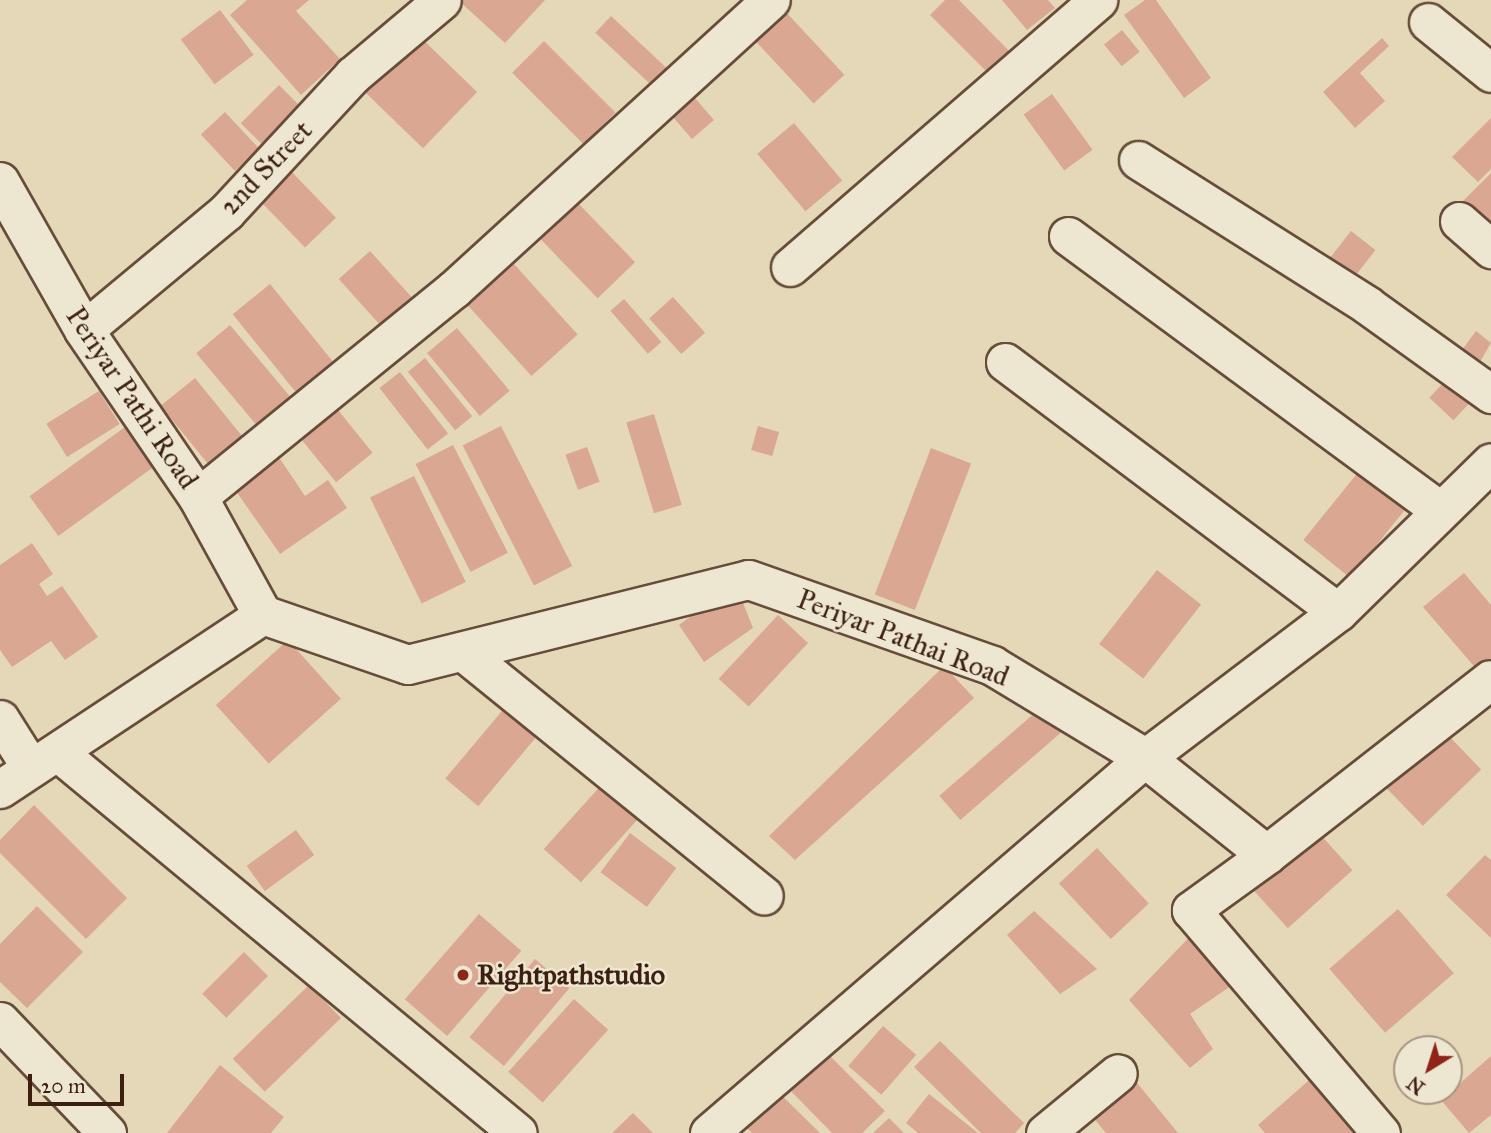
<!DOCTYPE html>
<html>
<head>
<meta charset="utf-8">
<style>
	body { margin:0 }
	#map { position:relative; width:1491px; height:1133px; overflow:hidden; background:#e4d8b8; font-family:"IM FELL Great Primer",serif }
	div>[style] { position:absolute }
	.building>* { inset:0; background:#daa792; transform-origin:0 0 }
	.roads { filter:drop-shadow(2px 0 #674d39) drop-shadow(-2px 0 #674d39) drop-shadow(0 2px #674d39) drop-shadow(0 -2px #674d39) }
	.minor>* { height:37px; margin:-18.5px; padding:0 18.5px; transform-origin:18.5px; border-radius:18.5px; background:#ede6d1 }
	.tertiary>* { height:38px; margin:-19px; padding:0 19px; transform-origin:19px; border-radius:19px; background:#ede6d1 }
	.dots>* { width:19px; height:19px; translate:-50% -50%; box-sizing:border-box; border:4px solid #ede6d1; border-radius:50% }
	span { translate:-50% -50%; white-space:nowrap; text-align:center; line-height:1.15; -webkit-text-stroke:5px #ede6d1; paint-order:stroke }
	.street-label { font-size:28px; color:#3d1f0f }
	.poi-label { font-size:28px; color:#3d1f0f; font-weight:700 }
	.left { translate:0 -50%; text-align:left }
	.north { position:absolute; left:1393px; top:1035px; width:70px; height:70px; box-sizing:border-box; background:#ede6d1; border:2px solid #a79683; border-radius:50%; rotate:218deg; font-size:19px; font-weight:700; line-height:28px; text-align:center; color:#3d1f0f }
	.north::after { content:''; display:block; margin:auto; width:24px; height:32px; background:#8f2418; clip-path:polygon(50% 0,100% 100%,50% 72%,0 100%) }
	.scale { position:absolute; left:28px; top:1074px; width:96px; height:32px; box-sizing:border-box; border:4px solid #3d1f0f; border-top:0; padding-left:9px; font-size:21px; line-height:24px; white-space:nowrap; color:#3d1f0f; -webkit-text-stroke:5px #ede6d1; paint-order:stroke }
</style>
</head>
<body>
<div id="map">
	<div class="building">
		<i style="clip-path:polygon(247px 0,309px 0,296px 11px,340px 59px,301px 95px,230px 15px)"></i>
		<i style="clip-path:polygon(458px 0,545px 0,505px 43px)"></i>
		<i style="clip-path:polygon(945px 0,959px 0,1016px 58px,994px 79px,930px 15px)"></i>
		<i style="clip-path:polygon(1002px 0,1048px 0,1055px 8px,1027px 30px)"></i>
		<i style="clip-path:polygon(1145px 0,1156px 0,1211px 78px,1184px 98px,1124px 15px)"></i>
		<i style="left:783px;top:9px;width:90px;height:42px;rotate:47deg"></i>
		<i style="left:220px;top:10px;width:56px;height:49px;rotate:53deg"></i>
		<i style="left:611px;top:16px;width:79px;height:23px;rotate:43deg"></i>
		<i style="left:1122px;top:30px;width:28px;height:23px;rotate:51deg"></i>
		<i style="left:416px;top:33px;width:85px;height:78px;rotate:44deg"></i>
		<i style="clip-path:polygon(1382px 38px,1389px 46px,1360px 73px,1385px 101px,1355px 128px,1323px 92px)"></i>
		<i style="left:544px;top:41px;width:101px;height:45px;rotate:45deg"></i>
		<i style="left:279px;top:85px;width:31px;height:54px;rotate:45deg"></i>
		<i style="left:687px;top:89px;width:41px;height:29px;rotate:49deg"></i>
		<i style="left:1052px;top:94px;width:69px;height:35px;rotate:54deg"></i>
		<i style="left:225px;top:112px;width:50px;height:33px;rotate:47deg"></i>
		<i style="clip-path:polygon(1491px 118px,1491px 169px,1478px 182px,1452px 157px)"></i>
		<i style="left:794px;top:123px;width:75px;height:48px;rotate:50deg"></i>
		<i style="left:288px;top:168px;width:69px;height:43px;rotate:46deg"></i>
		<i style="clip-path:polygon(1491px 173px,1491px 232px,1453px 211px)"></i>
		<i style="left:576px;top:201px;width:85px;height:52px;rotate:46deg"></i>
		<i style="left:1351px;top:231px;width:31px;height:35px;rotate:38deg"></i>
		<i style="left:370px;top:251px;width:63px;height:42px;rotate:48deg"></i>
		<i style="left:514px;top:264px;width:95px;height:62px;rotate:48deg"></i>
		<i style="left:270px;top:284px;width:111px;height:48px;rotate:51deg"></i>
		<i style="left:673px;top:297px;width:48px;height:32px;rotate:48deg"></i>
		<i style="left:624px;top:299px;width:57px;height:18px;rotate:49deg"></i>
		<i style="left:230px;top:325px;width:104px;height:44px;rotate:50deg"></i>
		<i style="left:457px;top:328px;width:82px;height:39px;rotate:50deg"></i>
		<i style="clip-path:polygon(1476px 331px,1491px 343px,1477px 367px,1459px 354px)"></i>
		<i style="left:425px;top:358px;width:75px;height:22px;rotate:51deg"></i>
		<i style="left:400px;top:372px;width:78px;height:26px;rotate:52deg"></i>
		<i style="left:195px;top:378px;width:75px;height:44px;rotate:51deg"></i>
		<i style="left:1445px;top:381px;width:33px;height:23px;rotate:43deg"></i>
		<i style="left:99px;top:391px;width:39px;height:62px;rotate:58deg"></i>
		<i style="left:338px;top:410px;width:55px;height:47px;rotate:51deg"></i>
		<i style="left:654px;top:414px;width:95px;height:29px;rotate:73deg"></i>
		<i style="left:501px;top:426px;width:157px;height:43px;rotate:63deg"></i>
		<i style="left:758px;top:426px;width:22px;height:25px;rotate:16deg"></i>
		<i style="left:125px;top:427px;width:49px;height:118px;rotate:54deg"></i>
		<i style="left:453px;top:445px;width:121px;height:42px;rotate:63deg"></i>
		<i style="left:587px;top:447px;width:37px;height:23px;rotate:70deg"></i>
		<i style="left:931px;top:448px;width:43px;height:157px;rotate:21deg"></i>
		<i style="clip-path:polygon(276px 453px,305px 496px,328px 480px,347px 508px,280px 554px,231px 484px)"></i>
		<i style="left:1360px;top:470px;width:60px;height:90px;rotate:39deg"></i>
		<i style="left:414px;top:476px;width:118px;height:49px;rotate:64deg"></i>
		<i style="clip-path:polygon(32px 543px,53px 574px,39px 584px,47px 596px,62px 586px,98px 637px,65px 660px,51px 641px,12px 667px,0 650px,0 565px)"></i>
		<i style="left:1157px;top:570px;width:56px;height:94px;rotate:38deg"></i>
		<i style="clip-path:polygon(1464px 573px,1491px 605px,1491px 662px,1479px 672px,1423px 607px)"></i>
		<i style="clip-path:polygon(741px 598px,753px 628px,704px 662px,679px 625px,714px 599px)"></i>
		<i style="left:778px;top:615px;width:41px;height:87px;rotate:43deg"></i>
		<i style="left:288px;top:640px;width:79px;height:97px;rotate:48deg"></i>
		<i style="clip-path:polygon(944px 666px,974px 698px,795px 860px,769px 836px)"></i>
		<i style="left:1045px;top:704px;width:32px;height:140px;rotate:49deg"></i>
		<i style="left:507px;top:705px;width:43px;height:96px;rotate:40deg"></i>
		<i style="left:1445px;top:732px;width:52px;height:81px;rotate:46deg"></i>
		<i style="left:604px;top:782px;width:50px;height:90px;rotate:42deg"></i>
		<i style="clip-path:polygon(34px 805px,127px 898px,86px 939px,0 853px,0 840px)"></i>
		<i style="left:296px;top:830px;width:31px;height:61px;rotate:54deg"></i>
		<i style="left:630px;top:833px;width:58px;height:49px;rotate:37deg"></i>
		<i style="left:1319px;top:833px;width:50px;height:87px;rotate:48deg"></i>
		<i style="left:1097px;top:848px;width:76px;height:52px;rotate:47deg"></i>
		<i style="clip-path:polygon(1485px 855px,1491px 860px,1491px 938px,1446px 895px)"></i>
		<i style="clip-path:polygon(37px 906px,83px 952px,27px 1008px,0 982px,0 944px)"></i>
		<i style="left:1398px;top:909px;width:85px;height:91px;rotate:49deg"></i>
		<i style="clip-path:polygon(1034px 911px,1097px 969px,1060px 994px,1007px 935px)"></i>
		<i style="left:479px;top:914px;width:56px;height:113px;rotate:41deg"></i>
		<i style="clip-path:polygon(1199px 927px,1241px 979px,1190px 1014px,1213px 1049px,1190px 1068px,1129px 1000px)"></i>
		<i style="left:244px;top:952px;width:34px;height:59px;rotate:45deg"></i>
		<i style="left:535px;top:959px;width:45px;height:102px;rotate:40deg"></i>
		<i style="left:309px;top:985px;width:46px;height:106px;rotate:46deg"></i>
		<i style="left:574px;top:999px;width:46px;height:98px;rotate:42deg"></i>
		<i style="left:883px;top:1026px;width:44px;height:53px;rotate:41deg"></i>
		<i style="clip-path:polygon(940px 1041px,1024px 1123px,1015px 1133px,981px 1133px,914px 1067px)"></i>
		<i style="clip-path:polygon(819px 1045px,885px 1111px,862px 1133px,832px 1133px,782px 1082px)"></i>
		<i style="clip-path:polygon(1491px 1056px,1491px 1115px,1469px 1133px,1441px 1100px)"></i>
		<i style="clip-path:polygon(220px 1065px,284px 1117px,271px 1133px,167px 1133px)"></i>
		<i style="clip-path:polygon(1129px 1073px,1178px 1133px,1106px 1133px,1086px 1109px)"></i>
		<i style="clip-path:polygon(1315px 1075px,1368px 1133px,1265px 1133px,1258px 1125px)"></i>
		<i style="clip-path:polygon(773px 1087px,820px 1133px,752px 1133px,740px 1121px)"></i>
		<i style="clip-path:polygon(929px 1094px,978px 1133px,918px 1133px,906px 1123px)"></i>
		<i style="clip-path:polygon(633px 1113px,653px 1133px,612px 1133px)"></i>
		<i style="clip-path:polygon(889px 1118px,904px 1133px,873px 1133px)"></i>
	</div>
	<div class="roads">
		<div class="minor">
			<i style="left:1428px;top:22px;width:81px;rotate:39deg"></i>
			<i style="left:1138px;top:160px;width:271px;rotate:32.3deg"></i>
			<i style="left:1367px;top:305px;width:153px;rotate:35.7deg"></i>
			<i style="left:1459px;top:221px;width:43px;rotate:41.2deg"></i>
			<i style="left:1068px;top:236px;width:462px;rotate:36.4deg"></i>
			<i style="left:790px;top:267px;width:408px;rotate:-40.9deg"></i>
			<i style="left:84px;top:330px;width:185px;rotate:-39.7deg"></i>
			<i style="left:226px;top:212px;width:187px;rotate:-47.2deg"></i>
			<i style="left:353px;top:75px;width:116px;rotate:-40.1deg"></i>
			<i style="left:1005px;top:362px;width:416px;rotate:36.9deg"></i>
			<i style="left:198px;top:497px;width:330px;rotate:-39.1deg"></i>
			<i style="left:454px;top:289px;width:429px;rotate:-42.4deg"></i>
			<i style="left:463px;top:652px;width:387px;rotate:39deg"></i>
			<i style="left:0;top:719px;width:58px;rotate:57.7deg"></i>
			<i style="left:60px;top:754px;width:594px;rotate:39.61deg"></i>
			<i style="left:0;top:789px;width:315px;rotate:-33.5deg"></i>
			<i style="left:1267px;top:855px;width:94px;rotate:144.1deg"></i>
			<i style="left:1191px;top:910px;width:293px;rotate:49.6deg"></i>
			<i style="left:0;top:1021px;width:155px;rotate:46.3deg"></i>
			<i style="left:709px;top:1133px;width:575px;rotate:-40.7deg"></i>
			<i style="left:1145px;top:758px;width:242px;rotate:-37.1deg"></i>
			<i style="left:1338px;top:612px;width:214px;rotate:-44.4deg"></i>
			<i style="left:1045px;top:1133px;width:94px;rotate:-39.4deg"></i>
		</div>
		<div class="tertiary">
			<i style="left:0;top:182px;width:170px;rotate:60.4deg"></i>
			<i style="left:84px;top:330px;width:202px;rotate:55.7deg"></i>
			<i style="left:198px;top:497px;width:135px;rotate:61.2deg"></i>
			<i style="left:263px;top:615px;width:153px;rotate:19deg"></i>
			<i style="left:408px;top:665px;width:351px;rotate:-14deg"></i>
			<i style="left:749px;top:580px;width:259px;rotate:19.4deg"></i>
			<i style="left:993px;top:666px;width:178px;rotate:31.2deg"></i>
			<i style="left:1145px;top:758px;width:156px;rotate:38.5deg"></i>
			<i style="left:1267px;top:855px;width:284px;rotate:-38deg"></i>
		</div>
	</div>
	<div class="dots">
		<i style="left:463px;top:975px;background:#8f2418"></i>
	</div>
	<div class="street-label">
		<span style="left:266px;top:168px;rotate:-46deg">2nd Street</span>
		<span style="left:132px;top:398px;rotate:56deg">Periyar Pathi Road</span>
		<span style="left:903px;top:638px;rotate:21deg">Periyar Pathai Road</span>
	</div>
	<div class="poi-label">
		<span class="left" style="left:477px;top:975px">Rightpathstudio</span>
	</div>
	<div class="north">N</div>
	<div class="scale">20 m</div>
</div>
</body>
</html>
